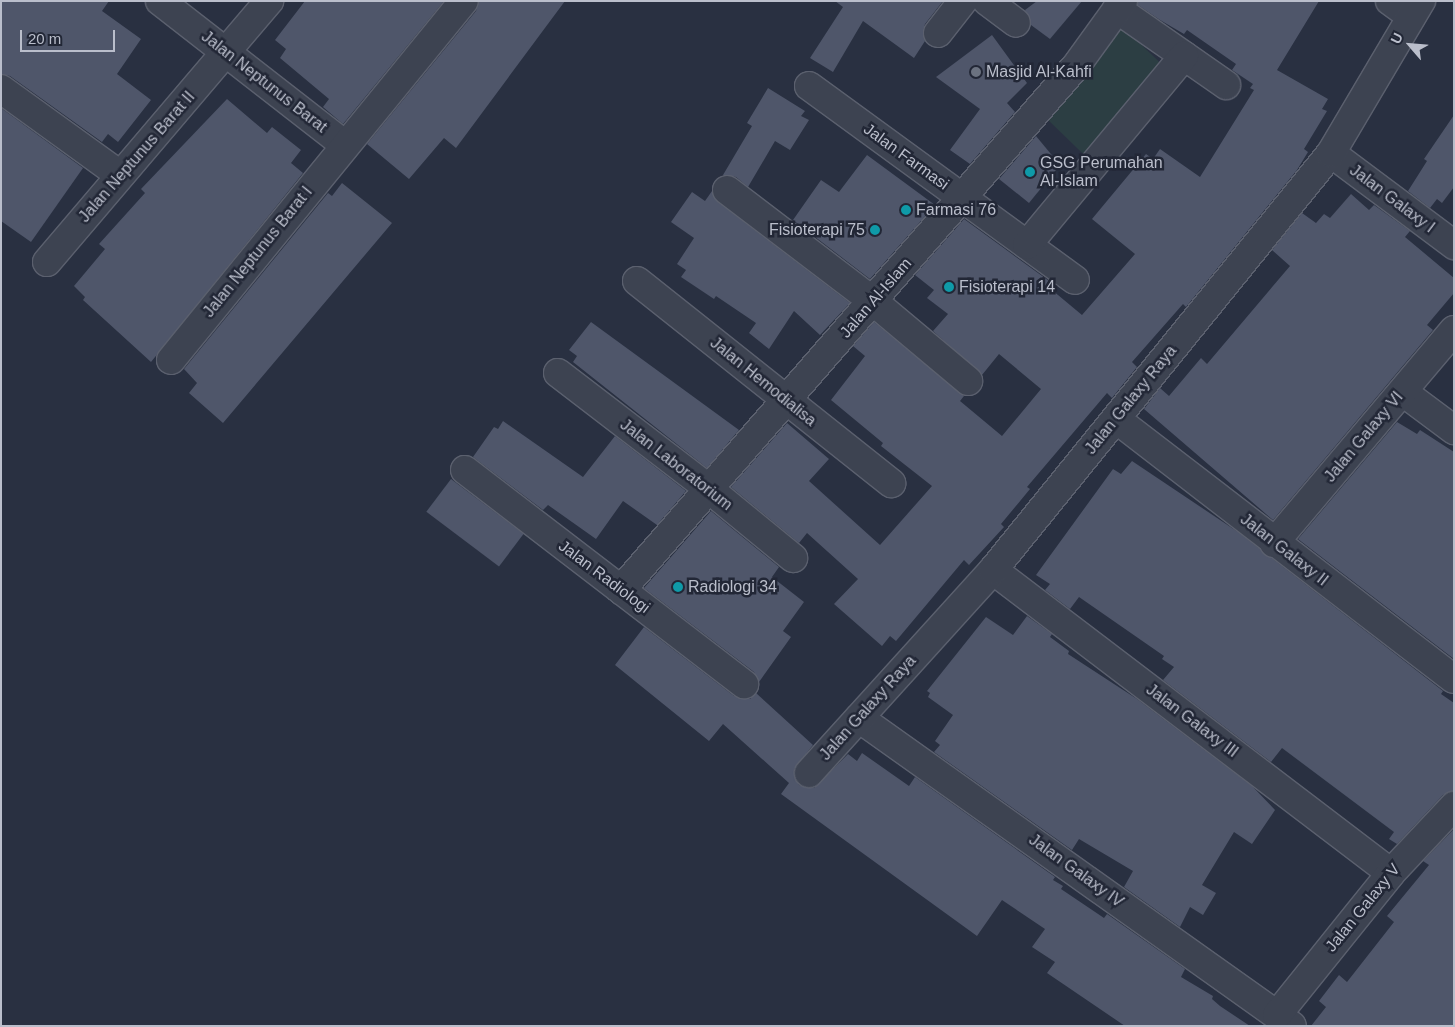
<!DOCTYPE html>
<html>
<head>
<meta charset="utf-8">
<style>
	body { margin:0 }
	#map { position:relative; width:1455px; height:1027px; overflow:hidden; background:#293041; font-family:Arial,sans-serif }
	div>[style] { position:absolute }
	.green>* { inset:0; background:#2c3e43; transform-origin:0 0 }
	.building>* { inset:0; background:#4f566a; transform-origin:0 0 }
	.roads { filter:drop-shadow(1px 0 #5b606e) drop-shadow(-1px 0 #5b606e) drop-shadow(0 1px #5b606e) drop-shadow(0 -1px #5b606e) }
	.minor>* { height:28px; margin:-14px; padding:0 14px; transform-origin:14px; border-radius:14px; background:#3d4351 }
	.dots>* { width:14px; height:14px; translate:-50% -50%; box-sizing:border-box; border:2px solid #222736; border-radius:50% }
	span { translate:-50% -50%; white-space:nowrap; text-align:center; line-height:1.15; -webkit-text-stroke:5px #222736; paint-order:stroke }
	.poi-label { font-size:16px; color:#babecb }
	.left { translate:0 -50%; text-align:left }
	.right { translate:-100% -50%; text-align:right }
	.street-label { font-size:16px; color:#babecb }
	.frame { position:absolute; inset:0; border:2px solid #babecb; pointer-events:none }
	.north { position:absolute; left:1385px; top:20px; width:50px; height:50px; -webkit-text-stroke:4px #222736; paint-order:stroke; rotate:297deg; font-size:14px; font-weight:700; line-height:20px; text-align:center; color:#babecb }
	.north::after { content:''; display:block; margin:auto; width:18px; height:22px; background:#babecb; clip-path:polygon(50% 0,100% 100%,50% 72%,0 100%) }
	.scale { position:absolute; left:20px; top:30px; width:95px; height:22px; box-sizing:border-box; border:2px solid #babecb; border-top:0; padding-left:6px; font-size:15px; line-height:18px; white-space:nowrap; color:#babecb; -webkit-text-stroke:4px #222736; paint-order:stroke }
</style>
</head>
<body>
<div id="map">
	<div class="green">
		<i style="left:1123px;top:27px;width:61px;height:119px;rotate:44deg"></i>
	</div>
	<div class="building">
		<i style="clip-path:polygon(1px 1px,109px 1px,102px 11px,141px 39px,117px 74px,151px 100px,118px 142px,108px 134px,102px 142px,10px 76px,1px 74px)"></i>
		<i style="clip-path:polygon(305px 1px,444px 1px,343px 124px,323px 107px,329px 99px,280px 58px,286px 49px,275px 40px)"></i>
		<i style="clip-path:polygon(479px 1px,565px 1px,456px 148px,444px 138px,409px 179px,367px 144px,476px 11px)"></i>
		<i style="clip-path:polygon(835px 1px,943px 1px,925px 24px,923px 31px,925px 41px,914px 58px,863px 21px,833px 72px,810px 58px,843px 7px)"></i>
		<i style="clip-path:polygon(1037px 1px,1082px 1px,1050px 39px,1031px 25px,1025px 10px)"></i>
		<i style="clip-path:polygon(1138px 1px,1319px 1px,1277px 70px,1328px 99px,1322px 109px,1327px 111px,1304px 149px,1308px 152px,1297px 170px,1186px 307px,1183px 304px,1132px 362px,1137px 367px,1112px 398px,1107px 393px,1027px 487px,1030px 489px,1001px 524px,1004px 527px,969px 565px,964px 560px,896px 641px,890px 636px,882px 646px,834px 604px,858px 579px,807px 533px,799px 543px,731px 487px,787px 423px,829px 459px,809px 481px,880px 545px,932px 486px,881px 446px,883px 443px,831px 400px,865px 356px,853px 346px,874px 322px,964px 396px,960px 401px,1002px 436px,1041px 389px,999px 354px,982px 375px,933px 331px,948px 314px,927px 298px,934px 290px,915px 275px,964px 219px,1049px 281px,1046px 285px,1082px 315px,1135px 254px,1092px 219px,1146px 154px,1153px 159px,1160px 149px,1200px 177px,1254px 90px,1250px 88px,1253px 84px,1232px 70px,1236px 64px,1187px 30px,1184px 34px,1160px 20px,1138px 5px)"></i>
		<i style="clip-path:polygon(992px 35px,1027px 83px,1007px 103px,1015px 112px,970px 164px,950px 150px,980px 109px,936px 77px)"></i>
		<i style="clip-path:polygon(768px 88px,805px 111px,801px 116px,809px 120px,790px 150px,775px 141px,748px 187px,736px 177px,723px 175px,752px 126px,747px 123px)"></i>
		<i style="clip-path:polygon(227px 99px,267px 133px,272px 127px,301px 150px,291px 163px,303px 173px,151px 362px,83px 300px,85px 297px,74px 286px,105px 249px,99px 244px,145px 193px,141px 189px)"></i>
		<i style="clip-path:polygon(1px 108px,83px 168px,31px 242px,1px 221px)"></i>
		<i style="clip-path:polygon(1454px 115px,1454px 187px,1442px 203px,1437px 199px,1430px 208px,1408px 191px,1427px 161px,1424px 159px)"></i>
		<i style="clip-path:polygon(1036px 136px,1060px 165px,1029px 203px,999px 179px)"></i>
		<i style="clip-path:polygon(867px 155px,935px 205px,870px 279px,793px 220px,821px 180px,839px 192px)"></i>
		<i style="clip-path:polygon(342px 183px,392px 223px,223px 423px,189px 393px,197px 383px,184px 369px,328px 193px,332px 196px)"></i>
		<i style="clip-path:polygon(712px 191px,718px 202px,850px 303px,820px 335px,794px 311px,769px 349px,749px 333px,756px 323px,716px 296px,714px 299px,681px 277px,686px 270px,677px 264px,694px 238px,671px 222px,692px 192px,705px 201px)"></i>
		<i style="clip-path:polygon(1351px 194px,1369px 210px,1374px 205px,1410px 231px,1405px 237px,1454px 278px,1454px 293px,1427px 325px,1433px 330px,1273px 520px,1144px 409px,1160px 388px,1169px 396px,1201px 358px,1207px 364px,1290px 266px,1272px 250px,1302px 213px,1316px 223px,1324px 214px,1330px 218px)"></i>
		<i style="clip-path:polygon(591px 322px,739px 430px,707px 468px,573px 362px,577px 356px,569px 350px)"></i>
		<i style="clip-path:polygon(503px 421px,583px 477px,615px 436px,686px 491px,657px 525px,623px 501px,596px 539px,548px 505px,543px 510px,473px 457px,494px 427px,498px 429px)"></i>
		<i style="clip-path:polygon(1397px 422px,1417px 434px,1420px 430px,1454px 452px,1454px 659px,1298px 539px)"></i>
		<i style="clip-path:polygon(1132px 461px,1238px 532px,1443px 691px,1441px 694px,1454px 703px,1454px 791px,1443px 795px,1397px 844px,1389px 839px,1394px 832px,1282px 748px,1271px 762px,1163px 680px,1174px 667px,1162px 659px,1164px 656px,1079px 597px,1070px 609px,1045px 590px,1050px 584px,1036px 575px,1113px 469px,1121px 474px)"></i>
		<i style="left:451px;top:479px;width:91px;height:41px;rotate:37deg"></i>
		<i style="clip-path:polygon(711px 511px,779px 567px,772px 577px,804px 602px,783px 631px,791px 637px,759px 682px,754px 672px,644px 588px)"></i>
		<i style="clip-path:polygon(1027px 616px,1052px 634px,1050px 637px,1069px 651px,1068px 654px,1137px 699px,1252px 786px,1275px 810px,1252px 844px,1234px 832px,1202px 885px,1216px 893px,1203px 915px,1190px 907px,1180px 927px,1124px 887px,1133px 871px,1079px 839px,1072px 850px,934px 752px,940px 745px,935px 741px,953px 715px,928px 697px,930px 693px,927px 691px,986px 617px,1013px 635px)"></i>
		<i style="clip-path:polygon(644px 627px,734px 696px,750px 699px,756px 693px,813px 745px,794px 769px,799px 785px,814px 788px,848px 754px,857px 761px,862px 753px,909px 786px,915px 777px,1055px 877px,1053px 880px,1063px 886px,1061px 889px,1104px 918px,1107px 914px,1185px 969px,1181px 977px,1213px 996px,1212px 999px,1220px 1006px,1250px 1026px,1125px 1026px,1047px 973px,1055px 962px,1032px 947px,1045px 929px,1002px 900px,977px 936px,781px 794px,789px 783px,723px 724px,709px 741px,615px 665px)"></i>
		<i style="clip-path:polygon(1454px 829px,1454px 1026px,1311px 1026px,1326px 1007px,1319px 1001px,1339px 975px,1347px 982px,1394px 922px,1387px 916px,1429px 865px,1423px 861px)"></i>
	</div>
	<div class="roads">
		<div class="minor">
			<i style="left:160px;top:1px;width:234px;rotate:37.9deg"></i>
			<i style="left:987px;top:1px;width:36px;rotate:37deg"></i>
			<i style="left:1390px;top:1px;width:26px;rotate:36deg"></i>
			<i style="left:1117px;top:9px;width:133px;rotate:34.9deg"></i>
			<i style="left:938px;top:33px;width:41px;rotate:-52deg"></i>
			<i style="left:809px;top:86px;width:329px;rotate:36.1deg"></i>
			<i style="left:1px;top:89px;width:147px;rotate:35.9deg"></i>
			<i style="left:1331px;top:153px;width:154px;rotate:36.8deg"></i>
			<i style="left:727px;top:190px;width:185px;rotate:37.3deg"></i>
			<i style="left:874px;top:302px;width:123px;rotate:40deg"></i>
			<i style="left:1027px;top:245px;width:246px;rotate:-50.3deg"></i>
			<i style="left:47px;top:262px;width:343px;rotate:-49.6deg"></i>
			<i style="left:637px;top:281px;width:325px;rotate:38.5deg"></i>
			<i style="left:171px;top:360px;width:463px;rotate:-50.8deg"></i>
			<i style="left:558px;top:373px;width:190px;rotate:37.5deg"></i>
			<i style="left:709px;top:489px;width:109px;rotate:39.4deg"></i>
			<i style="left:1403px;top:392px;width:64px;rotate:36.7deg"></i>
			<i style="left:1116px;top:419px;width:426px;rotate:37.6deg"></i>
			<i style="left:465px;top:470px;width:352px;rotate:37.5deg"></i>
			<i style="left:1274px;top:543px;width:279px;rotate:-49.8deg"></i>
			<i style="left:993px;top:570px;width:500px;rotate:37.28deg"></i>
			<i style="left:621px;top:590px;width:694px;rotate:-49.03deg"></i>
			<i style="left:1076px;top:66px;width:80px;rotate:-54.1deg"></i>
			<i style="left:859px;top:718px;width:531px;rotate:35.42deg"></i>
			<i style="left:809px;top:773px;width:274px;rotate:-47.8deg"></i>
			<i style="left:993px;top:570px;width:537px;rotate:-50.97deg"></i>
			<i style="left:1331px;top:153px;width:177px;rotate:-59.4deg"></i>
			<i style="left:1277px;top:1015px;width:182px;rotate:-51.2deg"></i>
			<i style="left:1391px;top:873px;width:92px;rotate:-46.8deg"></i>
		</div>
	</div>
	<div class="dots">
		<i style="left:976px;top:72px;background:#6b7280"></i>
		<i style="left:1030px;top:172px;background:#0f9aa8"></i>
		<i style="left:906px;top:210px;background:#0f9aa8"></i>
		<i style="left:875px;top:230px;background:#0f9aa8"></i>
		<i style="left:949px;top:287px;background:#0f9aa8"></i>
		<i style="left:678px;top:587px;background:#0f9aa8"></i>
	</div>
	<div class="poi-label">
		<span class="left" style="left:986px;top:72px">Masjid Al-Kahfi</span>
		<span class="left" style="left:1040px;top:172px">GSG Perumahan<br>Al-Islam</span>
		<span class="left" style="left:916px;top:210px">Farmasi 76</span>
		<span class="right" style="left:865px;top:230px">Fisioterapi 75</span>
		<span class="left" style="left:959px;top:287px">Fisioterapi 14</span>
		<span class="left" style="left:688px;top:587px">Radiologi 34</span>
	</div>
	<div class="street-label">
		<span style="left:264px;top:82px;rotate:38deg">Jalan Neptunus Barat</span>
		<span style="left:137px;top:157px;rotate:-49deg">Jalan Neptunus Barat II</span>
		<span style="left:906px;top:157px;rotate:36deg">Jalan Farmasi</span>
		<span style="left:1392px;top:199px;rotate:37deg">Jalan Galaxy I</span>
		<span style="left:258px;top:252px;rotate:-51deg">Jalan Neptunus Barat I</span>
		<span style="left:876px;top:298px;rotate:-49deg">Jalan Al-Islam</span>
		<span style="left:763px;top:382px;rotate:39deg">Jalan Hemodialisa</span>
		<span style="left:1131px;top:400px;rotate:-51deg">Jalan Galaxy Raya</span>
		<span style="left:1364px;top:437px;rotate:-50deg">Jalan Galaxy VI</span>
		<span style="left:676px;top:465px;rotate:38deg">Jalan Laboratorium</span>
		<span style="left:1284px;top:550px;rotate:38deg">Jalan Galaxy II</span>
		<span style="left:604px;top:577px;rotate:37deg">Jalan Radiologi</span>
		<span style="left:868px;top:708px;rotate:-48deg">Jalan Galaxy Raya</span>
		<span style="left:1192px;top:721px;rotate:37deg">Jalan Galaxy III</span>
		<span style="left:1076px;top:871px;rotate:36deg">Jalan Galaxy IV</span>
		<span style="left:1363px;top:908px;rotate:-51deg">Jalan Galaxy V</span>
	</div>
	<div class="frame"></div>
	<div class="north">U</div>
	<div class="scale">20 m</div>
</div>
</body>
</html>
